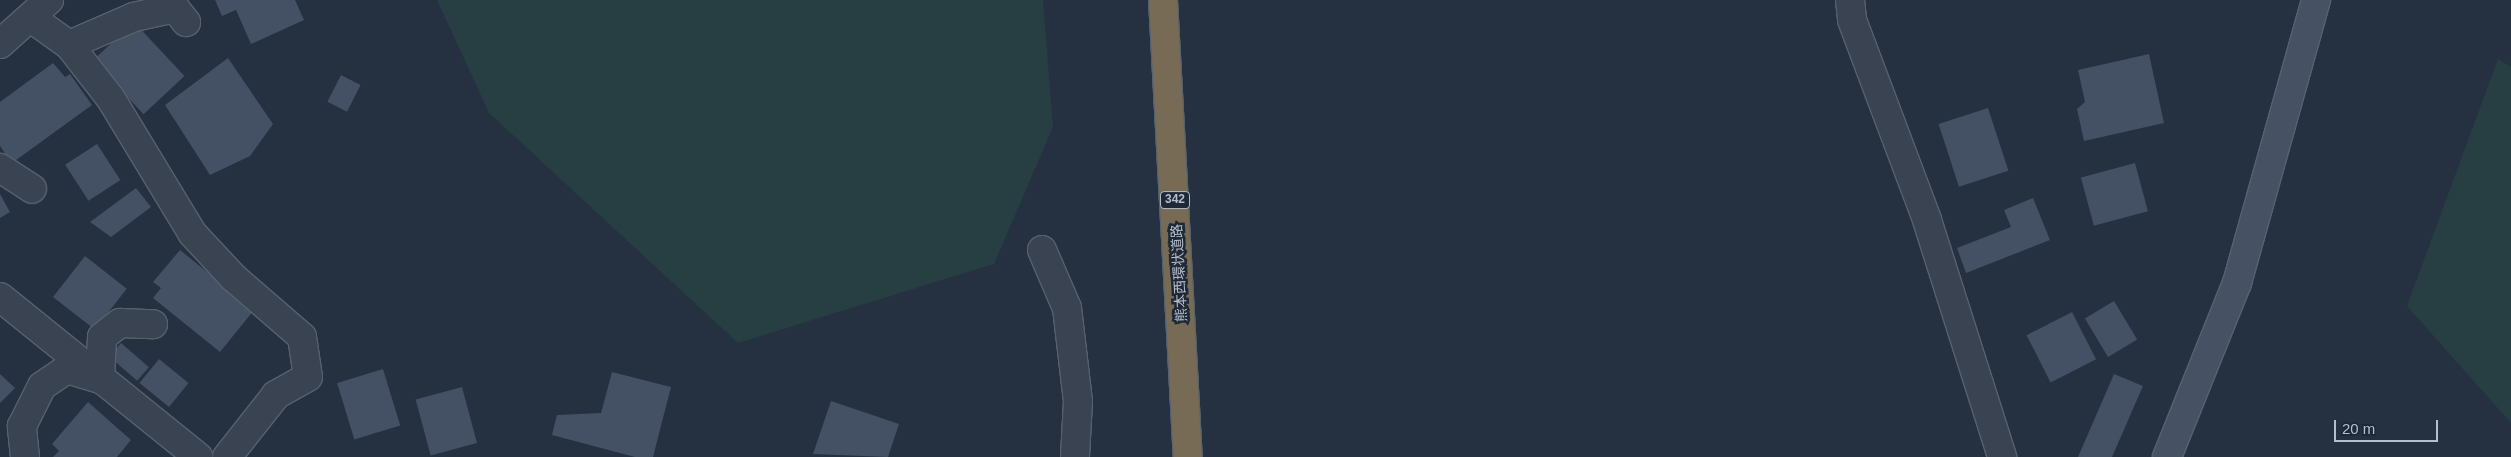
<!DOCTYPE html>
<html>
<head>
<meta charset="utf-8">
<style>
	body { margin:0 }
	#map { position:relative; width:2511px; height:457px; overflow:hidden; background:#253141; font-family:Helvetica,"Noto Sans JP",sans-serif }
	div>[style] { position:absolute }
	.green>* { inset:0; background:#273f42 }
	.building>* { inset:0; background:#445063; transform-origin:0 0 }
	.roads { filter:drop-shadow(1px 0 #57616e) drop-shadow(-1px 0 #57616e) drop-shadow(0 1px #57616e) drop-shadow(0 -1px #57616e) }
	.street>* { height:28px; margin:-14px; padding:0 14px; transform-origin:14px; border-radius:14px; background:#394351 }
	.secondary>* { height:28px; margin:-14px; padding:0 14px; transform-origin:14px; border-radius:14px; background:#475164 }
	.highway>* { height:28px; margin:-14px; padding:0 14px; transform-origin:14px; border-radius:14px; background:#776b56 }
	span { translate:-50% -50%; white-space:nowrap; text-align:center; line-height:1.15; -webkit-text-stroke:5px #1e2836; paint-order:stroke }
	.shield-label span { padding:1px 4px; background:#1e2836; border:1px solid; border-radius:4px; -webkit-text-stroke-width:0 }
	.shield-label { font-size:12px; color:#b6becb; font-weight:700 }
	.street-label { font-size:14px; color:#b6becb }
	.scale { position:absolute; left:2334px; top:420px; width:104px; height:22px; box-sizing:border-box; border:2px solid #b6becb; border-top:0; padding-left:6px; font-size:15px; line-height:18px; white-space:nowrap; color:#b6becb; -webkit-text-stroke:4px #1e2836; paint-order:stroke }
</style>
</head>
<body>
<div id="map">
	<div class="green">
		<i style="clip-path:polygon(437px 0,1043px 0,1053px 127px,994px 264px,738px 343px,489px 113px)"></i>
		<i style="clip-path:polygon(2498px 59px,2511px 67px,2511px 423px,2407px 306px)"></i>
	</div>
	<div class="building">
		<i style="clip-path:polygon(215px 0,295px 0,304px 20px,251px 44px,236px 10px,222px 16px)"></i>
		<i style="left:134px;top:22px;width:74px;height:56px;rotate:47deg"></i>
		<i style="clip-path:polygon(2149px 54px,2164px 123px,2084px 141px,2077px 109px,2085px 102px,2078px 70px)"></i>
		<i style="clip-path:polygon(228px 58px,273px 124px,250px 156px,210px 175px,165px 105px)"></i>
		<i style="clip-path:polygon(53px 63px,65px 77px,70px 74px,92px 105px,12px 163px,0 146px,0 102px)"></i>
		<i style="left:341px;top:75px;width:22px;height:30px;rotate:27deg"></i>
		<i style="left:1988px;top:108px;width:66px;height:52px;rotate:72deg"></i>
		<i style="left:97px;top:144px;width:43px;height:38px;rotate:57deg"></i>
		<i style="left:2135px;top:163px;width:50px;height:56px;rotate:75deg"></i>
		<i style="clip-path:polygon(136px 188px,151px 207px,111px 237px,90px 222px)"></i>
		<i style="clip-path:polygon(0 194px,10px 212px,0 218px)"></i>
		<i style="clip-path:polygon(2033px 198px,2050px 240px,1966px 273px,1957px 248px,2011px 227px,2004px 210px)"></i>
		<i style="clip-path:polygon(180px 250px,254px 310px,220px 352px,153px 298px,161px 288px,153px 282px)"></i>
		<i style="left:85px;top:256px;width:53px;height:52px;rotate:38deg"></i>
		<i style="left:2114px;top:301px;width:45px;height:34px;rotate:59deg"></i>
		<i style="left:2072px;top:312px;width:53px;height:51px;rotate:63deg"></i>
		<i style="left:121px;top:343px;width:37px;height:18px;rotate:41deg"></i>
		<i style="left:159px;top:359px;width:38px;height:31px;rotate:39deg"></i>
		<i style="left:383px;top:369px;width:59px;height:48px;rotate:73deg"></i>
		<i style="clip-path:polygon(612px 372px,671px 387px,653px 457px,635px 457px,552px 435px,557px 415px,601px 413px)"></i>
		<i style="clip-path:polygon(0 374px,15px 388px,0 403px)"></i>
		<i style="clip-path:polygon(2114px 374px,2143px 386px,2112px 457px,2078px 457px)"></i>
		<i style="left:462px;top:387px;width:58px;height:48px;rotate:75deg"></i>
		<i style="clip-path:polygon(831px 401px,899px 424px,888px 457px,813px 454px)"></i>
		<i style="clip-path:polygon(88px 402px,131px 440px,117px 457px,53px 457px,59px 451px,52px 444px)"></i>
	</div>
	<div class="roads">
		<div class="street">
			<i style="left:1850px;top:0;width:20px;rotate:84deg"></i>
			<i style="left:1852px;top:20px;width:214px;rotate:69.4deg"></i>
			<i style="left:1927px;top:220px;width:249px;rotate:72.4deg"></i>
			<i style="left:31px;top:18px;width:47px;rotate:35.4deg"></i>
			<i style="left:69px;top:45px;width:71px;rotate:-23.3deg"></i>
			<i style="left:134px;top:17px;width:42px;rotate:-12.4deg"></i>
			<i style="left:175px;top:8px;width:18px;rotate:52deg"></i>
			<i style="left:0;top:44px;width:66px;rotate:-41.9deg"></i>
			<i style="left:69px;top:45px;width:68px;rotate:52.1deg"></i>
			<i style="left:111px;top:99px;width:157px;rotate:58.8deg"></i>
			<i style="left:192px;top:233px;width:62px;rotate:47deg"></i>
			<i style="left:234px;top:278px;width:90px;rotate:40.9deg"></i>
			<i style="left:302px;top:337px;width:40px;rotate:81.5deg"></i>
			<i style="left:308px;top:377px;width:37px;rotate:151deg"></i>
			<i style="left:276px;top:395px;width:79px;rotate:128.3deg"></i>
			<i style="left:0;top:168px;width:38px;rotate:33deg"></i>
			<i style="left:1042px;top:250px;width:63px;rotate:66.7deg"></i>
			<i style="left:1067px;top:308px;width:94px;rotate:83.3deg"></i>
			<i style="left:1078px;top:401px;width:56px;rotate:93.1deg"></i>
			<i style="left:0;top:297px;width:255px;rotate:38.9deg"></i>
			<i style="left:25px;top:457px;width:31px;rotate:-96deg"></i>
			<i style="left:22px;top:426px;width:45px;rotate:-63.4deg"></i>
			<i style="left:42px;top:386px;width:30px;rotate:-34deg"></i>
			<i style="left:67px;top:369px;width:34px;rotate:17deg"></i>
			<i style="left:100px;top:379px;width:42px;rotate:-87.3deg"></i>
			<i style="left:102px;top:337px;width:23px;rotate:-38deg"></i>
			<i style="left:120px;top:323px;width:33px;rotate:2deg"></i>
		</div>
		<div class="secondary">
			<i style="left:2167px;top:457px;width:188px;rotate:-68.1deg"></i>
			<i style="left:2237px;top:283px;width:294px;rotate:-74.4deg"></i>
		</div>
		<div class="highway">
			<i style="left:1163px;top:0;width:458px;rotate:86.9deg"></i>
		</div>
	</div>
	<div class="shield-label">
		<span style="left:1175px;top:200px">342</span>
	</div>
	<div class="street-label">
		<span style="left:1179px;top:273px;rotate:-93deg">熊本西環状道路</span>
	</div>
	<div class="scale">20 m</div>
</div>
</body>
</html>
